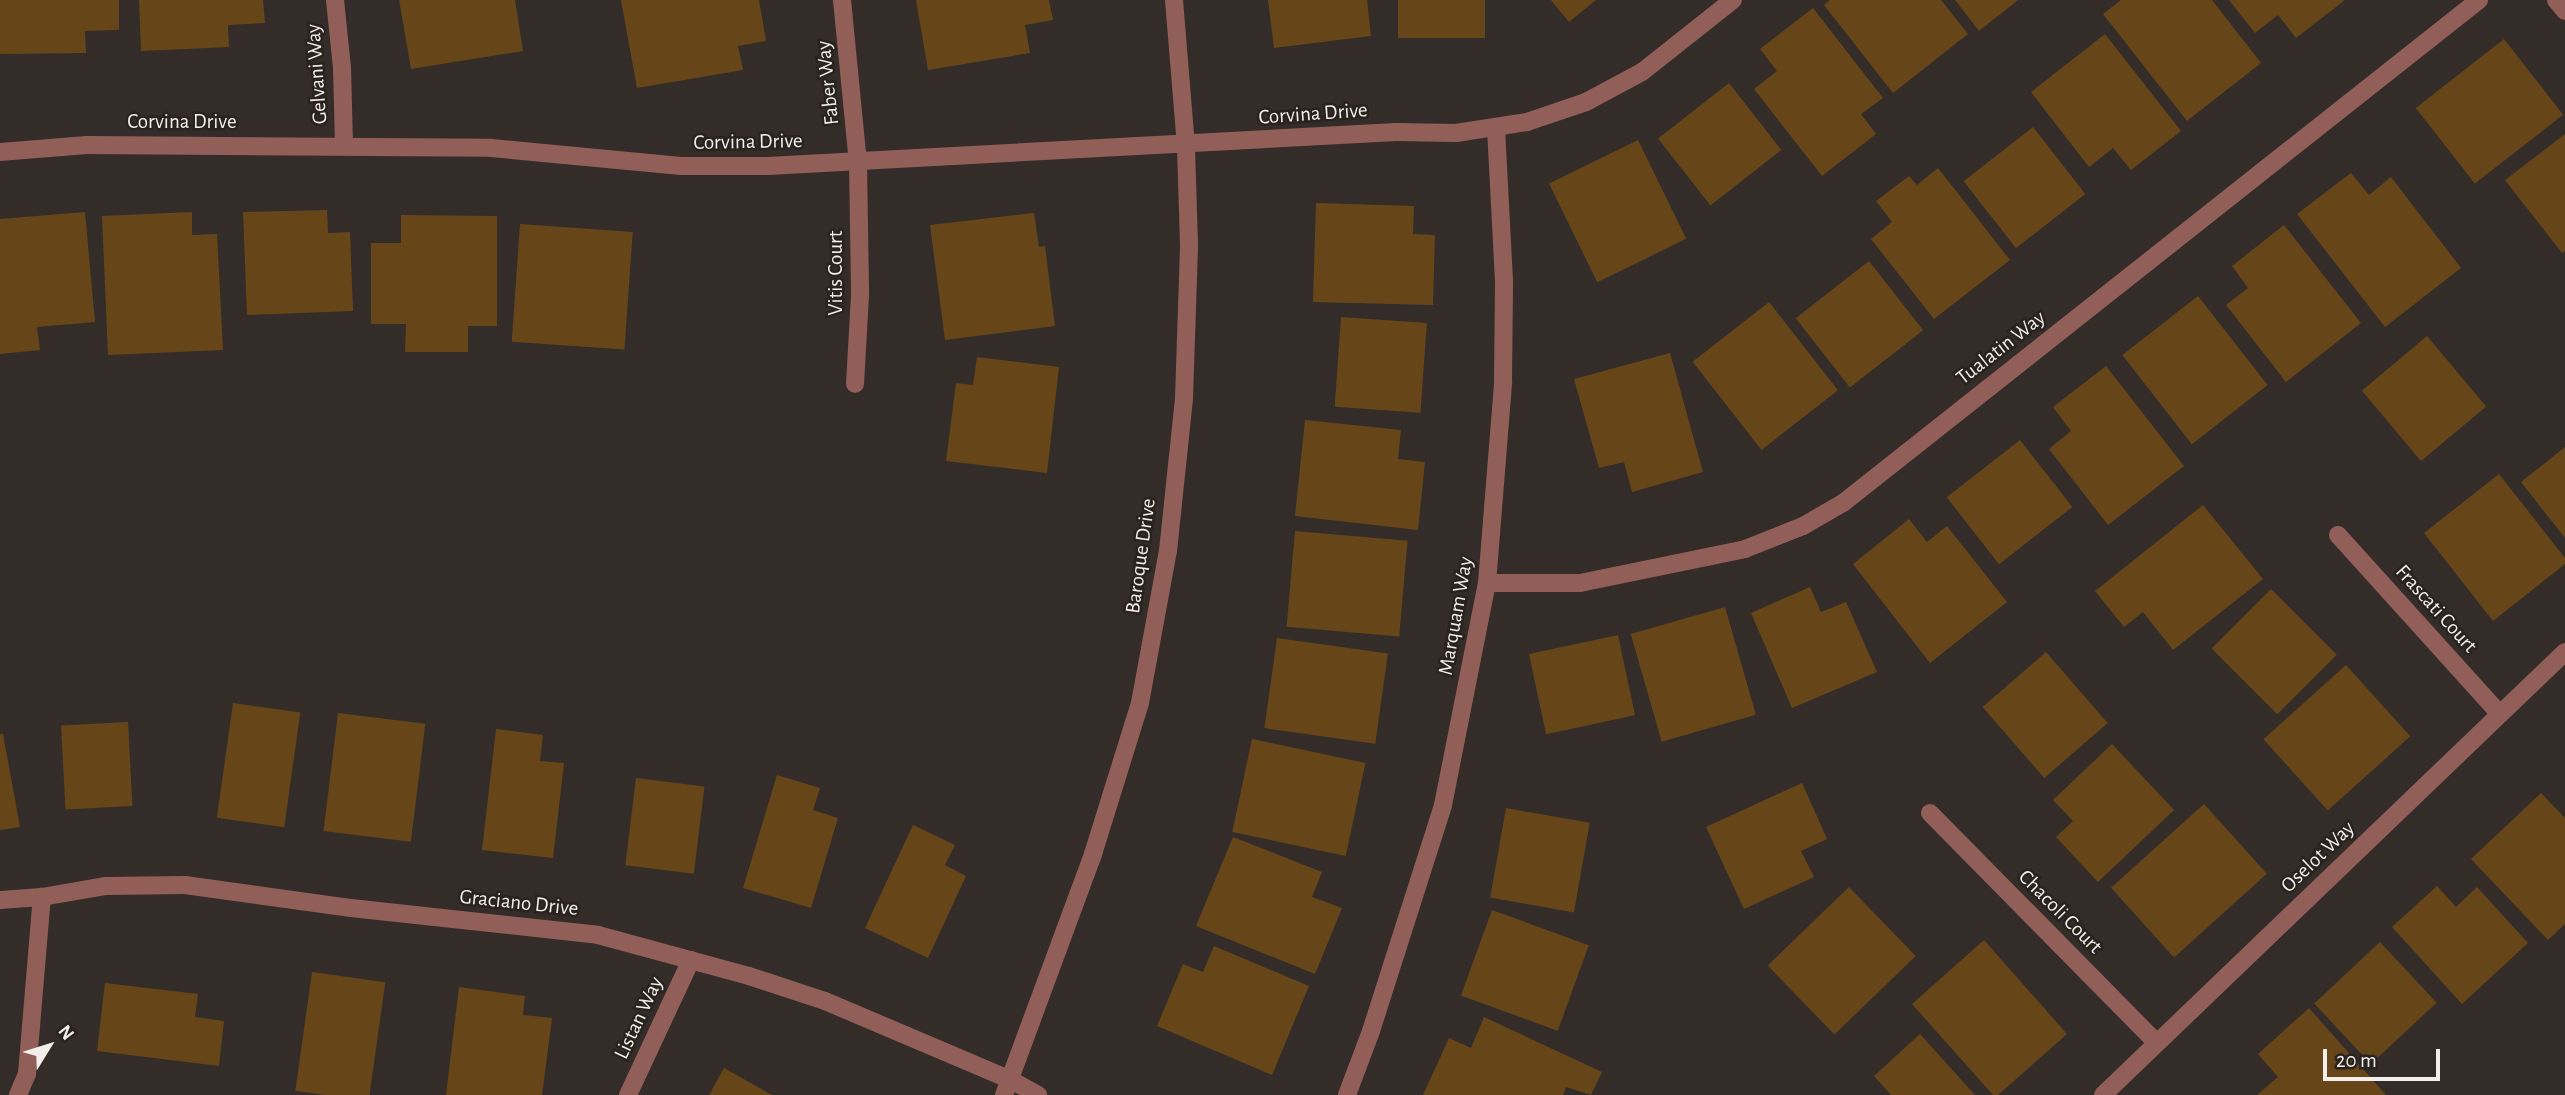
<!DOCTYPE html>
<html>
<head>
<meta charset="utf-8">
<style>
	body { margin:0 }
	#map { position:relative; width:2565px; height:1095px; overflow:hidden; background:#332c29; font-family:"Alegreya Sans",sans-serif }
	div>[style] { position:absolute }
	.building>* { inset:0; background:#664619; transform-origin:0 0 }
	.minor>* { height:18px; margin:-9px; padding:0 9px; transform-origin:9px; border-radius:9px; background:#925f58 }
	span { translate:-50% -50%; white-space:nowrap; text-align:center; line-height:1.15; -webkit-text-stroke:5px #29231f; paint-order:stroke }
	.street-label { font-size:21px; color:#f2eeeb }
	.north { position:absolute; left:14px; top:1011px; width:70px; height:70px; -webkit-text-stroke:5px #29231f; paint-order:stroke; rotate:52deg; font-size:19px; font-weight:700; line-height:28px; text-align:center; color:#f2eeeb }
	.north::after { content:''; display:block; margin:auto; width:24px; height:32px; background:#f2eeeb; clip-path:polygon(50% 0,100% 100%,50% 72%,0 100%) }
	.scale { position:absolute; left:2323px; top:1049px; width:117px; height:32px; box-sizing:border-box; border:4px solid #f2eeeb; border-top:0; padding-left:9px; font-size:21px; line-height:24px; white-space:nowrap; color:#f2eeeb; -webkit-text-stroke:5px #29231f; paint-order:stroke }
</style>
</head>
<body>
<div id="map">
	<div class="building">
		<i style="clip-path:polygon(0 0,119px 0,119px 30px,85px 31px,86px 53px,0 54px)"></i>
		<i style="clip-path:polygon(139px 0,263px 0,265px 23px,228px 25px,229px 47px,141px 51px)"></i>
		<i style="clip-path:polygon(399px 0,515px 0,523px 51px,411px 69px)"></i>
		<i style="clip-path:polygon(621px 0,759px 0,766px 41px,738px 46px,743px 70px,637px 88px)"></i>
		<i style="clip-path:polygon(916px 0,1049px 0,1053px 20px,1025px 25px,1030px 53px,928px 70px)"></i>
		<i style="clip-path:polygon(1268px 0,1367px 0,1371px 36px,1274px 48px)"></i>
		<i style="left:1398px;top:0;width:87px;height:38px"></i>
		<i style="clip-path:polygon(1551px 0,1596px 0,1569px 22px)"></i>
		<i style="clip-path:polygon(1830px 0,1941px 0,1968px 34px,1893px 93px,1824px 5px)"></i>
		<i style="clip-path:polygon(1955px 0,2018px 0,1979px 31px)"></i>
		<i style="clip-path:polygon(2121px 0,2212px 0,2261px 63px,2187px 121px,2103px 14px)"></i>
		<i style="clip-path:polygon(2229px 0,2345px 0,2296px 38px,2278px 15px,2255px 33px)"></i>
		<i style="clip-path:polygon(1813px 8px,1883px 98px,1861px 114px,1876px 134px,1822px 176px,1754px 89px,1777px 71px,1760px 49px)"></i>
		<i style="clip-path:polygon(2105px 34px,2181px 131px,2131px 170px,2113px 148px,2089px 167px,2031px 92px)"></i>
		<i style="left:2504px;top:39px;width:96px;height:112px;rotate:52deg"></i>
		<i style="left:1729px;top:83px;width:85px;height:90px;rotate:52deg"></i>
		<i style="left:2033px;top:127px;width:85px;height:88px;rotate:52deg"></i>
		<i style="clip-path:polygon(2565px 134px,2565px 251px,2562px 253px,2505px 180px)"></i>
		<i style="left:1638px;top:140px;width:110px;height:99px;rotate:64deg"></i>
		<i style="clip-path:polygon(1938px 168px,2010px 260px,1934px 319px,1871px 239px,1892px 222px,1876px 201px,1909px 176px,1917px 185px)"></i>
		<i style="clip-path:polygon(2351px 173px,2369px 195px,2391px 177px,2461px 268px,2385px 327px,2297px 214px)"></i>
		<i style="clip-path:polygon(1316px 203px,1414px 206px,1413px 234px,1435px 235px,1433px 305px,1313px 302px)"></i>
		<i style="clip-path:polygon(327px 210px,328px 233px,350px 232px,353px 311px,247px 315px,243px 212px)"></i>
		<i style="clip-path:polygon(85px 212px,95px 322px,37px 327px,40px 350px,0 354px,0 219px)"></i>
		<i style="clip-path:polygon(192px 212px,192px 235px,217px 234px,223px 350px,108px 355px,102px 216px)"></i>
		<i style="clip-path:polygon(1034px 213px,1039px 247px,1045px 246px,1055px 326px,945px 340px,930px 225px)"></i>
		<i style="clip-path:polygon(401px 215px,497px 216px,497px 326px,468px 326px,468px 352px,405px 352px,406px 324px,371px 324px,371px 243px,401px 243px)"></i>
		<i style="left:520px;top:224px;width:113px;height:118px;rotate:4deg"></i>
		<i style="clip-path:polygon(2284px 225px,2361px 323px,2286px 382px,2226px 305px,2248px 288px,2232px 266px)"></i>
		<i style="left:1869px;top:261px;width:88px;height:93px;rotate:52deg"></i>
		<i style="left:2198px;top:296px;width:113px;height:96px;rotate:52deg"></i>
		<i style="left:1769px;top:302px;width:112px;height:97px;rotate:52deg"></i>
		<i style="left:1341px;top:317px;width:86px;height:90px;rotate:4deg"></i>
		<i style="left:2427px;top:336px;width:92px;height:85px;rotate:50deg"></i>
		<i style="clip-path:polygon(1670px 353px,1703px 472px,1632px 492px,1624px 462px,1599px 468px,1574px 379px)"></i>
		<i style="clip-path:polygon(977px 357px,1059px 367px,1047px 473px,946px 461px,956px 383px,973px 385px)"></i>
		<i style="clip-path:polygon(2106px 366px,2184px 466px,2108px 525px,2049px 449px,2071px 431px,2053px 407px)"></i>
		<i style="clip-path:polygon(1305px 420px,1401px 430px,1398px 459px,1425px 462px,1418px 530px,1295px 516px)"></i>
		<i style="left:2020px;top:440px;width:85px;height:93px;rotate:52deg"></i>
		<i style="clip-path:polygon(2565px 447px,2565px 538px,2521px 482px)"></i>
		<i style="clip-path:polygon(2499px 474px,2565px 558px,2565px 564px,2493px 621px,2424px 533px)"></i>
		<i style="clip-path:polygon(2203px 505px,2263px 579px,2173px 650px,2143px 612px,2124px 627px,2095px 591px)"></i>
		<i style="clip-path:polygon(1909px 519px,1927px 542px,1947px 526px,2007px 602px,1930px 663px,1853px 564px)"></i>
		<i style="left:1295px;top:531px;width:113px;height:96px;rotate:5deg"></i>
		<i style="clip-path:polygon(1810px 587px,1821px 612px,1846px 602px,1877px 672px,1792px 708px,1751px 613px)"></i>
		<i style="left:2271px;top:589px;width:93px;height:84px;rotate:45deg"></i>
		<i style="left:1725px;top:607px;width:112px;height:98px;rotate:74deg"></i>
		<i style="left:1618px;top:635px;width:82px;height:91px;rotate:78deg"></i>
		<i style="left:1277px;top:638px;width:112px;height:91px;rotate:8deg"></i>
		<i style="left:2046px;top:652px;width:94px;height:84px;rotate:49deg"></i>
		<i style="left:2346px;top:665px;width:96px;height:111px;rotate:48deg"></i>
		<i style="left:233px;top:703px;width:68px;height:116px;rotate:8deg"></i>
		<i style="left:338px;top:713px;width:88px;height:119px;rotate:7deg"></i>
		<i style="left:128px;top:722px;width:84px;height:67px;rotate:87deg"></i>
		<i style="clip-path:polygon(496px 729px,543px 735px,540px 761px,564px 763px,553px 858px,482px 850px)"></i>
		<i style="clip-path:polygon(0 734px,3px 734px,20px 827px,0 830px)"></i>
		<i style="left:1252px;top:739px;width:116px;height:95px;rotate:12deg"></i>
		<i style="clip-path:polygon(2112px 744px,2174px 810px,2098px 882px,2056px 837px,2073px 821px,2053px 800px)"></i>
		<i style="clip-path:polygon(777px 775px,820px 788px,813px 810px,838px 818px,811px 908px,743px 888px)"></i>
		<i style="left:636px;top:778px;width:69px;height:88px;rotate:7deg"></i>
		<i style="clip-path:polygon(1802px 783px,1827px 839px,1801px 851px,1814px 877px,1744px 909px,1706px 827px)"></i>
		<i style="clip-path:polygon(2541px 793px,2565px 818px,2565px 924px,2548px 940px,2471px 859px)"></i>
		<i style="left:2204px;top:804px;width:94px;height:125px;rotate:48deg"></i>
		<i style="left:1506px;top:808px;width:85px;height:91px;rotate:10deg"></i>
		<i style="clip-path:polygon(913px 825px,955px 845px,945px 865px,966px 876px,928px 958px,865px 928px)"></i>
		<i style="clip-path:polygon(1233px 837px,1322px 872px,1312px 897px,1342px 908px,1315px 974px,1196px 926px)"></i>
		<i style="clip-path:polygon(2437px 886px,2456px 907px,2477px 887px,2528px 943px,2462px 1004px,2392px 927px)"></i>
		<i style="left:1849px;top:887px;width:96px;height:113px;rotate:46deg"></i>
		<i style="left:1492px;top:910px;width:103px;height:91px;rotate:20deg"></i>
		<i style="clip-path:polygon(1984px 940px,2067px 1034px,1998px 1095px,1993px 1095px,1912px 1004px)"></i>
		<i style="left:2380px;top:942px;width:83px;height:90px;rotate:47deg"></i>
		<i style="clip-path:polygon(1214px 946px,1309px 986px,1272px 1075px,1157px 1026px,1183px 964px,1203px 972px)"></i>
		<i style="left:312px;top:972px;width:74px;height:120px;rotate:8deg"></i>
		<i style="clip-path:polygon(105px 983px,198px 994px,195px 1017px,224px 1021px,219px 1066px,97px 1051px)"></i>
		<i style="clip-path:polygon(459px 987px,525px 996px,523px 1015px,552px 1018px,542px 1095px,446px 1095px)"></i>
		<i style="clip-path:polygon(2309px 1008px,2386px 1095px,2257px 1095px,2278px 1077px,2258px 1054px)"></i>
		<i style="clip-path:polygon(1484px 1017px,1602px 1072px,1591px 1095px,1566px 1087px,1563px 1095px,1423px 1095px,1449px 1038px,1471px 1048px)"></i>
		<i style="clip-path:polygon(1920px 1034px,1975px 1095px,1891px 1095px,1874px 1076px)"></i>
		<i style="clip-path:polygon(724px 1068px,772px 1095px,709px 1095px)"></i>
	</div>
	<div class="minor">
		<i style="left:335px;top:0;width:68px;rotate:84.1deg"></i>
		<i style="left:342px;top:68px;width:78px;rotate:88.5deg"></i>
		<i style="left:842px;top:0;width:163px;rotate:84.4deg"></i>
		<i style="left:858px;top:162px;width:133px;rotate:89.1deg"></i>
		<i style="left:860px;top:295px;width:89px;rotate:93.2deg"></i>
		<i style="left:2556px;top:0;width:14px;rotate:51deg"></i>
		<i style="left:0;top:152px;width:87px;rotate:-4.6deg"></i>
		<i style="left:87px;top:145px;width:404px;rotate:0.4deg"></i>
		<i style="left:491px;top:148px;width:191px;rotate:5.4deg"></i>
		<i style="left:681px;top:166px;width:87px"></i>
		<i style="left:768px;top:166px;width:629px;rotate:-3.1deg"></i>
		<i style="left:1396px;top:132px;width:60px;rotate:1deg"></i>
		<i style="left:1456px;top:133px;width:72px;rotate:-8.8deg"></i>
		<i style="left:1527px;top:122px;width:62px;rotate:-18.7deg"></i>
		<i style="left:1586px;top:102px;width:64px;rotate:-28.2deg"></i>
		<i style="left:1642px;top:72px;width:116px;rotate:-38.4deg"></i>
		<i style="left:2338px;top:535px;width:241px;rotate:47.9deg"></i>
		<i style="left:1487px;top:583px;width:93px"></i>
		<i style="left:1580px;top:583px;width:168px;rotate:-11.6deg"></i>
		<i style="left:1745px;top:549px;width:62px;rotate:-21.6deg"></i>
		<i style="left:1803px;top:526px;width:46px;rotate:-29.9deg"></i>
		<i style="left:1843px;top:503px;width:811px;rotate:-38.34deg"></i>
		<i style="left:1930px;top:813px;width:323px;rotate:45.4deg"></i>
		<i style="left:0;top:900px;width:42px;rotate:-4.1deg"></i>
		<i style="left:42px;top:897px;width:65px;rotate:-9.8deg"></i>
		<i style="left:106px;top:886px;width:79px;rotate:-0.7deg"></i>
		<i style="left:185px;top:885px;width:168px;rotate:7.9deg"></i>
		<i style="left:351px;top:908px;width:248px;rotate:6.2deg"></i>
		<i style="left:598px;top:935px;width:156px;rotate:15.2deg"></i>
		<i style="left:749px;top:976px;width:80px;rotate:18.2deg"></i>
		<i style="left:825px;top:1001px;width:202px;rotate:23deg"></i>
		<i style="left:1011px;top:1080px;width:31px;rotate:29deg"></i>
		<i style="left:18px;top:1095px;width:23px;rotate:-67deg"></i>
		<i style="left:27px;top:1074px;width:178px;rotate:-85.2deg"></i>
		<i style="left:628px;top:1095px;width:149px;rotate:-65deg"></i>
		<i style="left:1004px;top:1095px;width:257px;rotate:-69.7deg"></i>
		<i style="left:1093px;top:854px;width:158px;rotate:-72.7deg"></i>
		<i style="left:1140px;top:703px;width:155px;rotate:-79.6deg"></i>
		<i style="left:1168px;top:551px;width:154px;rotate:-84deg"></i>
		<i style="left:1184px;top:398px;width:154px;rotate:-88.1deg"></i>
		<i style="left:1189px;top:244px;width:98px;rotate:-91.8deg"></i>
		<i style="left:1186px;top:146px;width:146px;rotate:-94.7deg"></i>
		<i style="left:1347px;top:1095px;width:68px;rotate:-69.4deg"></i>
		<i style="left:1371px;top:1031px;width:237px;rotate:-72.3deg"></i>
		<i style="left:1443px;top:805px;width:226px;rotate:-78.8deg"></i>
		<i style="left:1487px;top:583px;width:202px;rotate:-85.4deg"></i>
		<i style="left:1503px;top:382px;width:101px;rotate:-89.4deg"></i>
		<i style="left:1504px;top:281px;width:153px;rotate:-93deg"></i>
		<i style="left:2103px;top:1095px;width:640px;rotate:-43.8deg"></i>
	</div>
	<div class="street-label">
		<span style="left:317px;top:74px;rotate:-94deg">Gelvani Way</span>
		<span style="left:828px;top:83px;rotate:-96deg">Faber Way</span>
		<span style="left:1313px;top:114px;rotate:-4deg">Corvina Drive</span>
		<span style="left:182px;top:122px">Corvina Drive</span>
		<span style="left:748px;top:142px;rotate:-1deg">Corvina Drive</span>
		<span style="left:836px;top:273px;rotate:-90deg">Vitis Court</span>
		<span style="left:2001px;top:348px;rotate:-38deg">Tualatin Way</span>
		<span style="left:1141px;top:556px;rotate:-82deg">Baroque Drive</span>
		<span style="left:2436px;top:609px;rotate:48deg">Frascati Court</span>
		<span style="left:1456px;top:616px;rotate:-80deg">Marquam Way</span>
		<span style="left:2318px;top:857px;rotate:-44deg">Oselot Way</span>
		<span style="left:519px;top:903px;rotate:6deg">Graciano Drive</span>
		<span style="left:2060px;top:912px;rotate:45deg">Chacoli Court</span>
		<span style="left:639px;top:1018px;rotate:-65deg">Listan Way</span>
	</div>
	<div class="north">N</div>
	<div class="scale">20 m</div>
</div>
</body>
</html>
